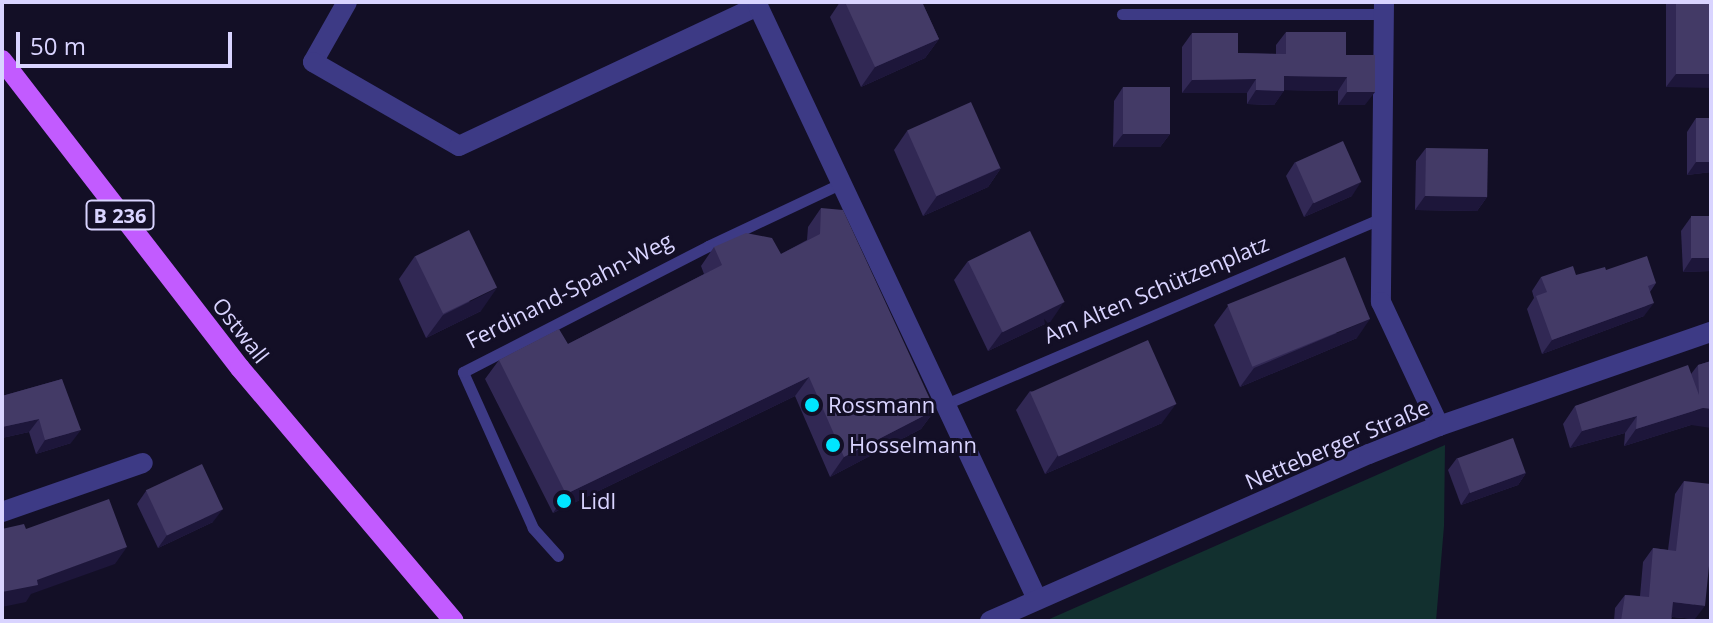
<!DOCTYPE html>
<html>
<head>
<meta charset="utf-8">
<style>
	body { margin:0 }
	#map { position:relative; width:1713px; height:623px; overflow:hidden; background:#130f26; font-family:"Open Sans",sans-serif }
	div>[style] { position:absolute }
	.green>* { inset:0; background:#12302f }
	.service>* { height:11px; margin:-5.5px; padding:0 5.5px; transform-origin:5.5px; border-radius:5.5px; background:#3d3a85 }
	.minor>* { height:20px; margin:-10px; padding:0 10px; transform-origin:10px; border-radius:10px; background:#3d3a85 }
	.tertiary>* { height:20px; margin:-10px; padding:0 10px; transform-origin:10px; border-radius:10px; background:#3d3a85 }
	.primary>* { height:20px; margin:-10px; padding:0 10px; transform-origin:10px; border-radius:10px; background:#c25bff }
	.wall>* { inset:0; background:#312854; transform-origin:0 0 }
	.shaded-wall>* { inset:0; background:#1d163a }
	.building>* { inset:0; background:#433a66; transform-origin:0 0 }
	.dots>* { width:22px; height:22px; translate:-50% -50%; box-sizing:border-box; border:4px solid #130f26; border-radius:50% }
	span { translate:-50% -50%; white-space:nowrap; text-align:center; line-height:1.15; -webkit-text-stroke:6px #130f26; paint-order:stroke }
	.shield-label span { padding:2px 6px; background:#130f26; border:2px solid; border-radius:6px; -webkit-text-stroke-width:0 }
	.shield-label { font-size:20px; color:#d9d4ff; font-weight:700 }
	.street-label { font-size:22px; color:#d9d4ff }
	.poi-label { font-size:22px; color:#d9d4ff }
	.left { translate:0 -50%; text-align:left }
	.frame { position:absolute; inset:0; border:4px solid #d9d4ff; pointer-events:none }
	.scale { position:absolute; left:16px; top:32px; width:216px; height:36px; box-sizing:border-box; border:4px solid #d9d4ff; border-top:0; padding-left:10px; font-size:24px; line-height:28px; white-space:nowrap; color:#d9d4ff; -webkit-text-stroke:6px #130f26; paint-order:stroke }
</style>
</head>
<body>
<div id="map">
	<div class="green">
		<i style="clip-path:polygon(1445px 445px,1444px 526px,1436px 621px,1045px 621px)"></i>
	</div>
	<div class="service">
		<i style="left:1122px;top:14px;width:261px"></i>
		<i style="left:948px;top:403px;width:472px;rotate:-23.1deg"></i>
		<i style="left:558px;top:556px;width:38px;rotate:-132deg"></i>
		<i style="left:533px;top:528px;width:171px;rotate:-114.2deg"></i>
		<i style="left:463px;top:372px;width:276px;rotate:-27.2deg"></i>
		<i style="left:708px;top:246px;width:148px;rotate:-25.2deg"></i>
	</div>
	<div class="minor">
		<i style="left:347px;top:2px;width:69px;rotate:119.5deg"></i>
		<i style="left:313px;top:62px;width:168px;rotate:29.9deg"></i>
		<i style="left:459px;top:146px;width:330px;rotate:-25.1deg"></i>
		<i style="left:758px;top:6px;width:655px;rotate:64.8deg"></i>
		<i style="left:1384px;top:2px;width:300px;rotate:90.6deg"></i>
		<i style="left:1381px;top:302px;width:137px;rotate:64.9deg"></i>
		<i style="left:2px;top:512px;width:149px;rotate:-19.2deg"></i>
	</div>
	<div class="tertiary">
		<i style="left:990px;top:621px;width:414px;rotate:-23.8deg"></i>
		<i style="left:1369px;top:454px;width:75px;rotate:-21.8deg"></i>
		<i style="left:1439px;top:426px;width:288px;rotate:-19.1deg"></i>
	</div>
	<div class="primary">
		<i style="left:2px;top:60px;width:389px;rotate:52.3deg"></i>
		<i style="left:240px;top:368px;width:331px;rotate:49.8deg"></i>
	</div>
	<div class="wall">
		<i style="clip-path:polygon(840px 2px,922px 2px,939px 39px,925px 58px,861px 87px,830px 17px)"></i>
		<i style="left:1666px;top:2px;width:45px;height:85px"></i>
		<i style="clip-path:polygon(1286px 32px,1346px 55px,1365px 105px,1338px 105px,1338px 91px,1284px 90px,1274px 105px,1247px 104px,1247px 93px,1182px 93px,1182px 47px,1192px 33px,1238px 53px,1276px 54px,1276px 45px)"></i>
		<i style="clip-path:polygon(1123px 87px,1170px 134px,1160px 147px,1113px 147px,1114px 101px)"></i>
		<i style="clip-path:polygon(1696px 118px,1711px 118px,1711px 172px,1687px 175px,1687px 132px)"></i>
		<i style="clip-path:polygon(907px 131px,1001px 168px,988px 187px,923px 216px,894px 150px)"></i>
		<i style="clip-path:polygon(1426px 148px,1487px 197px,1477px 211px,1415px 210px,1416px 161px)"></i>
		<i style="clip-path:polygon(1295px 162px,1352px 196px,1304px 217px,1286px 176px)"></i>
		<i style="clip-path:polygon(821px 208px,935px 410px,921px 429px,830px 477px,795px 396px,553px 513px,485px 379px,499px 360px,568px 344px,704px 274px,701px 266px,714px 247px,781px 254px,807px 240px,808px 227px)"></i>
		<i style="clip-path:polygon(1691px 217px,1711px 271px,1683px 272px,1681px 231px)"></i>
		<i style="clip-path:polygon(415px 256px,481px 311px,426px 338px,399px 279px)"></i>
		<i style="clip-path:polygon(968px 261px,1051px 321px,988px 351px,954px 280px)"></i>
		<i style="clip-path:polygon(1576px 275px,1656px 283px,1650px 292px,1644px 316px,1542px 354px,1527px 309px,1534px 298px,1532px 291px,1541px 277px)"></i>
		<i style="clip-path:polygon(1228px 306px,1357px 338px,1240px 387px,1214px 325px)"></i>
		<i style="clip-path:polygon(1711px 361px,1691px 425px,1624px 446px,1625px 433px,1570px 448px,1563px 424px,1575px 406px,1691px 374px,1698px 365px)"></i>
		<i style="clip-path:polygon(62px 379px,71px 443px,36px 454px,29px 432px,2px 438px,2px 396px)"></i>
		<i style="clip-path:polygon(1030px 391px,1162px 423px,1045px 474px,1016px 410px)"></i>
		<i style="clip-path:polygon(1457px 458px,1526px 473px,1518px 485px,1461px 505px,1448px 470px)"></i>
		<i style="clip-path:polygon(1684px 481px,1695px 619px,1672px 617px,1671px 621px,1614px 621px,1615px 608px,1625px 595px,1640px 596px,1643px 562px,1653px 548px,1668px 550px,1675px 494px)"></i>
		<i style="clip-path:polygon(146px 491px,213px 522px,158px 548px,137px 504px)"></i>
	</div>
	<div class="shaded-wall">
		<i style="clip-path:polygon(939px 39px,925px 58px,861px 87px,875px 67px)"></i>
		<i style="clip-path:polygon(1676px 74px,1711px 74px,1711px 88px,1666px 87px)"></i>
		<i style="clip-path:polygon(1284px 76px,1347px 77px,1338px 91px,1274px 90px)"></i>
		<i style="clip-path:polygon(1256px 79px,1247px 93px,1182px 93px,1192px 80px)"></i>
		<i style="clip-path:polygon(1256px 90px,1284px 91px,1274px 105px,1247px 104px)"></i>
		<i style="clip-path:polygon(1347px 92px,1375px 92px,1365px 105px,1338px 105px)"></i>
		<i style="clip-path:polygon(1123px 134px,1170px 134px,1160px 147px,1113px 147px)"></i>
		<i style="clip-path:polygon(1711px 160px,1711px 172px,1687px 175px,1696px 162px)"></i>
		<i style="clip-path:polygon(1001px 168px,988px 187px,923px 216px,937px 196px)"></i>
		<i style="clip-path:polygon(1361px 182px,1352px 196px,1304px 217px,1313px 203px)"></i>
		<i style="clip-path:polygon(1425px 196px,1487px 197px,1477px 211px,1415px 210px)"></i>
		<i style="clip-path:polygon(1692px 258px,1711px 258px,1711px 271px,1683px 272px)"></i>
		<i style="clip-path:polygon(497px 288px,481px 311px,426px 338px,443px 315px)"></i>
		<i style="clip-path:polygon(1064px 302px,1051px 321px,988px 351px,1002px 332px)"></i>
		<i style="clip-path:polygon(1654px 303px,1644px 316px,1542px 354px,1552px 340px)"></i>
		<i style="clip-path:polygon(1370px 319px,1357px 338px,1240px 387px,1254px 368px)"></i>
		<i style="clip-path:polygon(809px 377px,795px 396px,553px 513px,566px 494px)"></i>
		<i style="clip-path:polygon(1176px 404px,1162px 423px,1045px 474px,1058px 455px)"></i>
		<i style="clip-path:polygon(1703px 408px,1711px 409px,1711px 428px,1691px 425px,1624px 446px,1636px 429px)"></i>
		<i style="clip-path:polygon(935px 410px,921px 429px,830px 477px,844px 457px)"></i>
		<i style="clip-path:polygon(1637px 416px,1625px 433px,1570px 448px,1582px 431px)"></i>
		<i style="clip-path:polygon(39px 419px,29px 432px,2px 438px,2px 427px)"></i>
		<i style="clip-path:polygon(81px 430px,71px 443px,36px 454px,45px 440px)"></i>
		<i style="clip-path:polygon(1526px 473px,1518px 485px,1461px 505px,1469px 493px)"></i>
		<i style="clip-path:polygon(223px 509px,213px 522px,158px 548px,167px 535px)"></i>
		<i style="clip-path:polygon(127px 547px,115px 564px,31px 594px,26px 602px,2px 607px,2px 592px)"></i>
		<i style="clip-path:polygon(1673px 602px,1705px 606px,1695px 619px,1664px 616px)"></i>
	</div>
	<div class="building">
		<i style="clip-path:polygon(845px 2px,922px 2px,939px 39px,875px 67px)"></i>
		<i style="left:1676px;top:2px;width:35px;height:72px"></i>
		<i style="clip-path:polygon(1286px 32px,1346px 32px,1346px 55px,1375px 55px,1375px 92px,1347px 92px,1347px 77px,1284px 76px,1284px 91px,1256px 90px,1256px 79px,1192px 80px,1192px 33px,1238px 33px,1238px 53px,1286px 54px)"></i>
		<i style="left:1123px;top:87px;width:47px;height:47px"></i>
		<i style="left:971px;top:102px;width:72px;height:70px;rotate:66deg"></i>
		<i style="left:1696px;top:118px;width:15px;height:44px"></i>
		<i style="left:1343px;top:141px;width:45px;height:52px;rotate:66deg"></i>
		<i style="left:1426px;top:148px;width:62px;height:48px;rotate:1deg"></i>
		<i style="clip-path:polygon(821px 208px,843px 210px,935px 410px,844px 457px,809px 377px,566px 494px,499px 360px,559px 329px,568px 344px,722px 265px,714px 247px,746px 233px,772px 238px,781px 254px,820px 234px)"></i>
		<i style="left:1711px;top:216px;width:42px;height:20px;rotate:90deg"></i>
		<i style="left:469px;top:230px;width:64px;height:60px;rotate:64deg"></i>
		<i style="left:1030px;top:231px;width:79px;height:69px;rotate:64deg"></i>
		<i style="clip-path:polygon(1647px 256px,1656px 283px,1648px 286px,1654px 303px,1552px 340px,1536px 296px,1547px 292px,1541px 277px,1573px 266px,1576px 275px,1605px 267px,1606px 270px)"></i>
		<i style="left:1345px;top:257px;width:67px;height:127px;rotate:68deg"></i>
		<i style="left:1148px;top:340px;width:70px;height:129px;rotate:66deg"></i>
		<i style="clip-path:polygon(1711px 361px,1711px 409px,1703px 408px,1636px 429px,1637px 416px,1582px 431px,1575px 406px,1688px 365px,1699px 395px,1698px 365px)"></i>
		<i style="clip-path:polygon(62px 379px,81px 430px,45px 440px,39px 419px,2px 427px,2px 396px)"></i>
		<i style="left:1513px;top:438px;width:37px;height:59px;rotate:70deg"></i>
		<i style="left:202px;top:464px;width:50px;height:62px;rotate:65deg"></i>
		<i style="clip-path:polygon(1684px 481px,1711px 484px,1711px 546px,1705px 606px,1673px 602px,1671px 621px,1621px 621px,1625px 595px,1649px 597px,1653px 548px,1676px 551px)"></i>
		<i style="clip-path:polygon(109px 499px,127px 547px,37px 580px,38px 585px,2px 592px,2px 529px,24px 524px,26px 529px)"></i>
	</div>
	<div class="dots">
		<i style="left:812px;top:405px;background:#00e5ff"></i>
		<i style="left:833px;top:445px;background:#00e5ff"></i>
		<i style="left:564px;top:501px;background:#00e5ff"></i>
	</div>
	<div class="shield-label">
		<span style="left:120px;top:215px">B 236</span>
	</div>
	<div class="street-label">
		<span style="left:1156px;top:289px;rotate:-23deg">Am Alten Schützenplatz</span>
		<span style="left:569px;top:290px;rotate:-27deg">Ferdinand-Spahn-Weg</span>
		<span style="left:241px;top:330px;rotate:52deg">Ostwall</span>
		<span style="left:1337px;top:444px;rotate:-23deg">Netteberger Straße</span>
	</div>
	<div class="poi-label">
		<span class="left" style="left:828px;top:405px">Rossmann</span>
		<span class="left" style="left:849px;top:445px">Hosselmann</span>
		<span class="left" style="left:580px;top:501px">Lidl</span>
	</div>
	<div class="frame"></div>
	<div class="scale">50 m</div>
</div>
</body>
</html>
